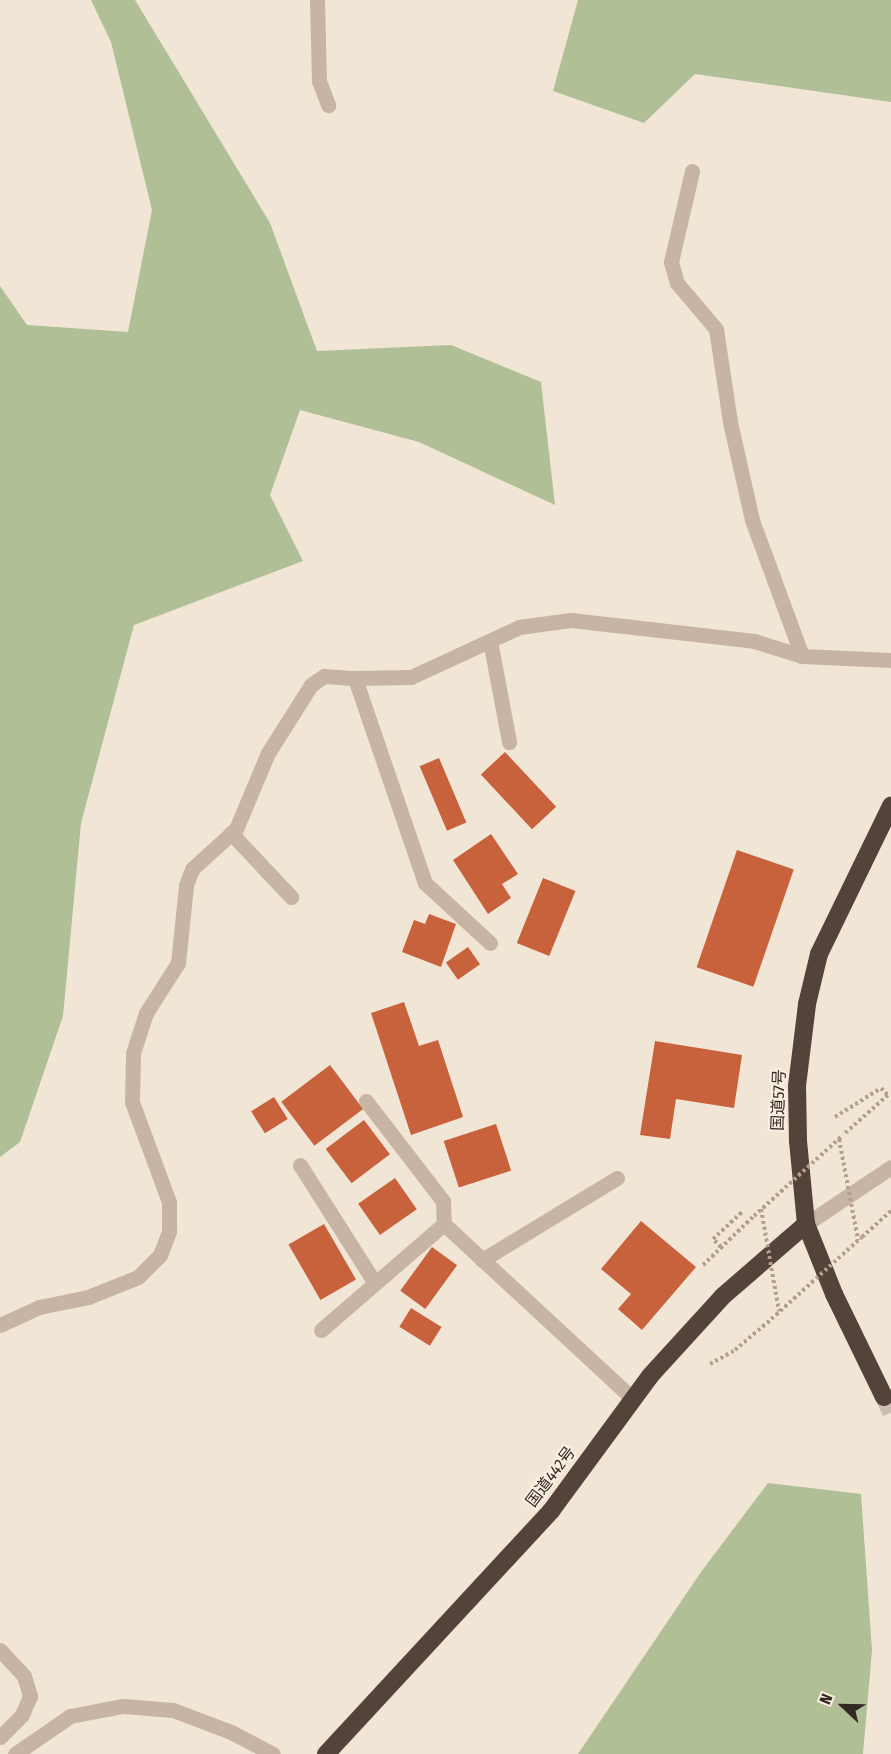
<!DOCTYPE html>
<html>
<head>
<meta charset="utf-8">
<style>
	body { margin:0 }
	#map { position:relative; width:891px; height:1754px; overflow:hidden; background:#f1e5d5; font-family:"Fira Sans Condensed","Noto Sans JP",sans-serif }
	div>[style] { position:absolute }
	.green>* { inset:0; background:#b0bf96 }
	.building>* { inset:0; background:#c8623c; transform-origin:0 0 }
	.highway-tunnel>* { height:18px; margin-top:-9px; transform-origin:0; background:repeating-linear-gradient(90deg,#cbbfb2 0 18px,transparent 0 27px) }
	.path>* { height:4px; margin-top:-2px; transform-origin:0; background:repeating-linear-gradient(90deg,#b49e8c 0 3px,transparent 0 6px) }
	.street>* { height:15px; margin:-7.5px; padding:0 7.5px; transform-origin:7.5px; border-radius:7.5px; background:#c8b4a2 }
	.highway>* { height:18px; margin:-9px; padding:0 9px; transform-origin:9px; border-radius:9px; background:#54433b }
	.path-bridge>* { height:4px; margin-top:-2px; transform-origin:0; background:repeating-linear-gradient(90deg,#b49e8c 0 3px,transparent 0 6px) }
	span { translate:-50% -50%; white-space:nowrap; text-align:center; line-height:1.15; -webkit-text-stroke:4.5px #f9efe1; paint-order:stroke }
	.street-label { font-size:16px; color:#332924 }
	.north { position:absolute; left:813px; top:1676px; width:60px; height:60px; -webkit-text-stroke:4px #f9efe1; paint-order:stroke; rotate:292deg; font-size:16px; font-weight:700; line-height:24px; text-align:center; color:#332924 }
	.north::after { content:''; display:block; margin:auto; width:21px; height:27px; background:#332924; clip-path:polygon(50% 0,100% 100%,50% 72%,0 100%) }
</style>
</head>
<body>
<div id="map">
	<div class="green">
		<i style="clip-path:polygon(91px 0,135px 0,270px 223px,317px 351px,451px 345px,541px 382px,555px 505px,419px 442px,300px 410px,270px 495px,303px 561px,134px 625px,81px 823px,63px 1016px,20px 1142px,0 1157px,0 286px,27px 325px,128px 332px,152px 210px,111px 42px)"></i>
		<i style="clip-path:polygon(578px 0,891px 0,891px 102px,695px 74px,644px 123px,553px 91px)"></i>
		<i style="clip-path:polygon(768px 1483px,861px 1494px,872px 1650px,863px 1754px,578px 1754px,701px 1572px)"></i>
	</div>
	<div class="building">
		<i style="left:505px;top:752px;width:75px;height:33px;rotate:47deg"></i>
		<i style="left:439px;top:758px;width:70px;height:21px;rotate:67deg"></i>
		<i style="clip-path:polygon(491px 834px,518px 874px,502px 884px,511px 898px,488px 914px,453px 860px)"></i>
		<i style="left:737px;top:850px;width:60px;height:124px;rotate:19deg"></i>
		<i style="left:543px;top:878px;width:35px;height:70px;rotate:22deg"></i>
		<i style="clip-path:polygon(429px 914px,456px 924px,441px 967px,402px 952px,414px 920px,425px 924px)"></i>
		<i style="left:468px;top:947px;width:21px;height:27px;rotate:55deg"></i>
		<i style="clip-path:polygon(404px 1002px,419px 1046px,438px 1040px,463px 1117px,411px 1135px,371px 1013px)"></i>
		<i style="clip-path:polygon(655px 1041px,742px 1055px,734px 1108px,676px 1099px,670px 1139px,640px 1135px)"></i>
		<i style="left:330px;top:1065px;width:55px;height:61px;rotate:53deg"></i>
		<i style="left:274px;top:1097px;width:26px;height:27px;rotate:58deg"></i>
		<i style="left:364px;top:1120px;width:43px;height:48px;rotate:53deg"></i>
		<i style="left:496px;top:1124px;width:49px;height:55px;rotate:72deg"></i>
		<i style="left:395px;top:1178px;width:38px;height:45px;rotate:55deg"></i>
		<i style="clip-path:polygon(641px 1221px,696px 1267px,642px 1330px,618px 1309px,631px 1294px,601px 1269px)"></i>
		<i style="left:324px;top:1224px;width:64px;height:41px;rotate:60deg"></i>
		<i style="left:432px;top:1247px;width:31px;height:54px;rotate:36deg"></i>
		<i style="left:411px;top:1308px;width:36px;height:22px;rotate:32deg"></i>
	</div>
	<div class="highway-tunnel">
		<i style="left:884px;top:1397px;width:17px;rotate:65deg"></i>
	</div>
	<div class="path">
		<i style="left:835px;top:1117px;width:54px;rotate:-32.2deg"></i>
		<i style="left:881px;top:1088px;width:10px;rotate:45deg"></i>
		<i style="left:888px;top:1095px;width:60px;rotate:138.4deg"></i>
		<i style="left:862px;top:1237px;width:39px;rotate:-42deg"></i>
		<i style="left:721px;top:1247px;width:11px;rotate:-135deg"></i>
		<i style="left:713px;top:1239px;width:40px;rotate:-43deg"></i>
		<i style="left:703px;top:1265px;width:71px;rotate:-43.9deg"></i>
		<i style="left:710px;top:1364px;width:29px;rotate:-29deg"></i>
		<i style="left:735px;top:1350px;width:42px;rotate:-40.2deg"></i>
	</div>
	<div class="street">
		<i style="left:317px;top:0;width:81px;rotate:88.6deg"></i>
		<i style="left:319px;top:81px;width:26px;rotate:69deg"></i>
		<i style="left:692px;top:171px;width:93px;rotate:103deg"></i>
		<i style="left:671px;top:262px;width:22px;rotate:74deg"></i>
		<i style="left:677px;top:283px;width:60px;rotate:49.7deg"></i>
		<i style="left:716px;top:329px;width:94px;rotate:81.4deg"></i>
		<i style="left:730px;top:422px;width:100px;rotate:77.3deg"></i>
		<i style="left:752px;top:520px;width:145px;rotate:69.8deg"></i>
		<i style="left:490px;top:641px;width:103px;rotate:79.3deg"></i>
		<i style="left:231px;top:833px;width:88px;rotate:46.8deg"></i>
		<i style="left:490px;top:943px;width:88px;rotate:-137.3deg"></i>
		<i style="left:425px;top:883px;width:217px;rotate:-108.9deg"></i>
		<i style="left:355px;top:678px;width:56px;rotate:-1deg"></i>
		<i style="left:411px;top:677px;width:119px;rotate:-24.8deg"></i>
		<i style="left:519px;top:627px;width:52px;rotate:-7.7deg"></i>
		<i style="left:571px;top:620px;width:184px;rotate:6.5deg"></i>
		<i style="left:754px;top:641px;width:50px;rotate:17.4deg"></i>
		<i style="left:802px;top:656px;width:89px;rotate:2.6deg"></i>
		<i style="left:366px;top:1101px;width:126px;rotate:52.4deg"></i>
		<i style="left:443px;top:1201px;width:23px;rotate:88deg"></i>
		<i style="left:300px;top:1165px;width:140px;rotate:57.6deg"></i>
		<i style="left:806px;top:1224px;width:102px;rotate:-33.8deg"></i>
		<i style="left:482px;top:1260px;width:158px;rotate:-31.3deg"></i>
		<i style="left:0;top:1325px;width:43px;rotate:-24.8deg"></i>
		<i style="left:39px;top:1307px;width:50px;rotate:-11.5deg"></i>
		<i style="left:88px;top:1297px;width:54px;rotate:-21.8deg"></i>
		<i style="left:138px;top:1277px;width:31px;rotate:-45deg"></i>
		<i style="left:160px;top:1255px;width:26px;rotate:-69deg"></i>
		<i style="left:169px;top:1231px;width:29px;rotate:-90deg"></i>
		<i style="left:169px;top:1202px;width:107px;rotate:-110.3deg"></i>
		<i style="left:132px;top:1102px;width:49px;rotate:-88.8deg"></i>
		<i style="left:133px;top:1053px;width:42px;rotate:-72deg"></i>
		<i style="left:146px;top:1013px;width:59px;rotate:-57.4deg"></i>
		<i style="left:178px;top:963px;width:78px;rotate:-84.1deg"></i>
		<i style="left:186px;top:885px;width:17px;rotate:-69deg"></i>
		<i style="left:192px;top:869px;width:59px;rotate:-42.3deg"></i>
		<i style="left:236px;top:829px;width:82px;rotate:-67.2deg"></i>
		<i style="left:268px;top:753px;width:80px;rotate:-57.7deg"></i>
		<i style="left:311px;top:685px;width:16px;rotate:-35deg"></i>
		<i style="left:324px;top:676px;width:31px;rotate:4deg"></i>
		<i style="left:321px;top:1330px;width:162px;rotate:-40.8deg"></i>
		<i style="left:444px;top:1224px;width:258px;rotate:42.8deg"></i>
		<i style="left:0;top:1650px;width:35px;rotate:47deg"></i>
		<i style="left:24px;top:1676px;width:21px;rotate:73deg"></i>
		<i style="left:30px;top:1696px;width:21px;rotate:113deg"></i>
		<i style="left:22px;top:1715px;width:31px;rotate:135deg"></i>
		<i style="left:15px;top:1754px;width:67px;rotate:-34.6deg"></i>
		<i style="left:70px;top:1716px;width:54px;rotate:-10.7deg"></i>
		<i style="left:123px;top:1706px;width:50px;rotate:4.6deg"></i>
		<i style="left:173px;top:1710px;width:62px;rotate:20.8deg"></i>
		<i style="left:231px;top:1732px;width:47px;rotate:27.6deg"></i>
	</div>
	<div class="highway">
		<i style="left:884px;top:1397px;width:114px;rotate:-115.9deg"></i>
		<i style="left:834px;top:1294px;width:75px;rotate:-111.8deg"></i>
		<i style="left:806px;top:1224px;width:83px;rotate:-95.5deg"></i>
		<i style="left:798px;top:1141px;width:55px;rotate:-91deg"></i>
		<i style="left:797px;top:1086px;width:83px;rotate:-83deg"></i>
		<i style="left:807px;top:1004px;width:51px;rotate:-76.5deg"></i>
		<i style="left:819px;top:954px;width:165px;rotate:-64.1deg"></i>
		<i style="left:326px;top:1754px;width:331px;rotate:-47.2deg"></i>
		<i style="left:551px;top:1511px;width:167px;rotate:-53.7deg"></i>
		<i style="left:650px;top:1376px;width:108px;rotate:-47.6deg"></i>
		<i style="left:723px;top:1296px;width:110px;rotate:-40.9deg"></i>
	</div>
	<div class="path-bridge">
		<i style="left:839px;top:1139px;width:103px;rotate:79.3deg"></i>
		<i style="left:761px;top:1209px;width:104px;rotate:80deg"></i>
		<i style="left:754px;top:1216px;width:120px;rotate:-42.3deg"></i>
		<i style="left:767px;top:1323px;width:128px;rotate:-42.2deg"></i>
	</div>
	<div class="street-label">
		<span style="left:779px;top:1100px;rotate:-88deg">国道57号</span>
		<span style="left:551px;top:1477px;rotate:-53deg">国道442号</span>
	</div>
	<div class="north">N</div>
</div>
</body>
</html>
